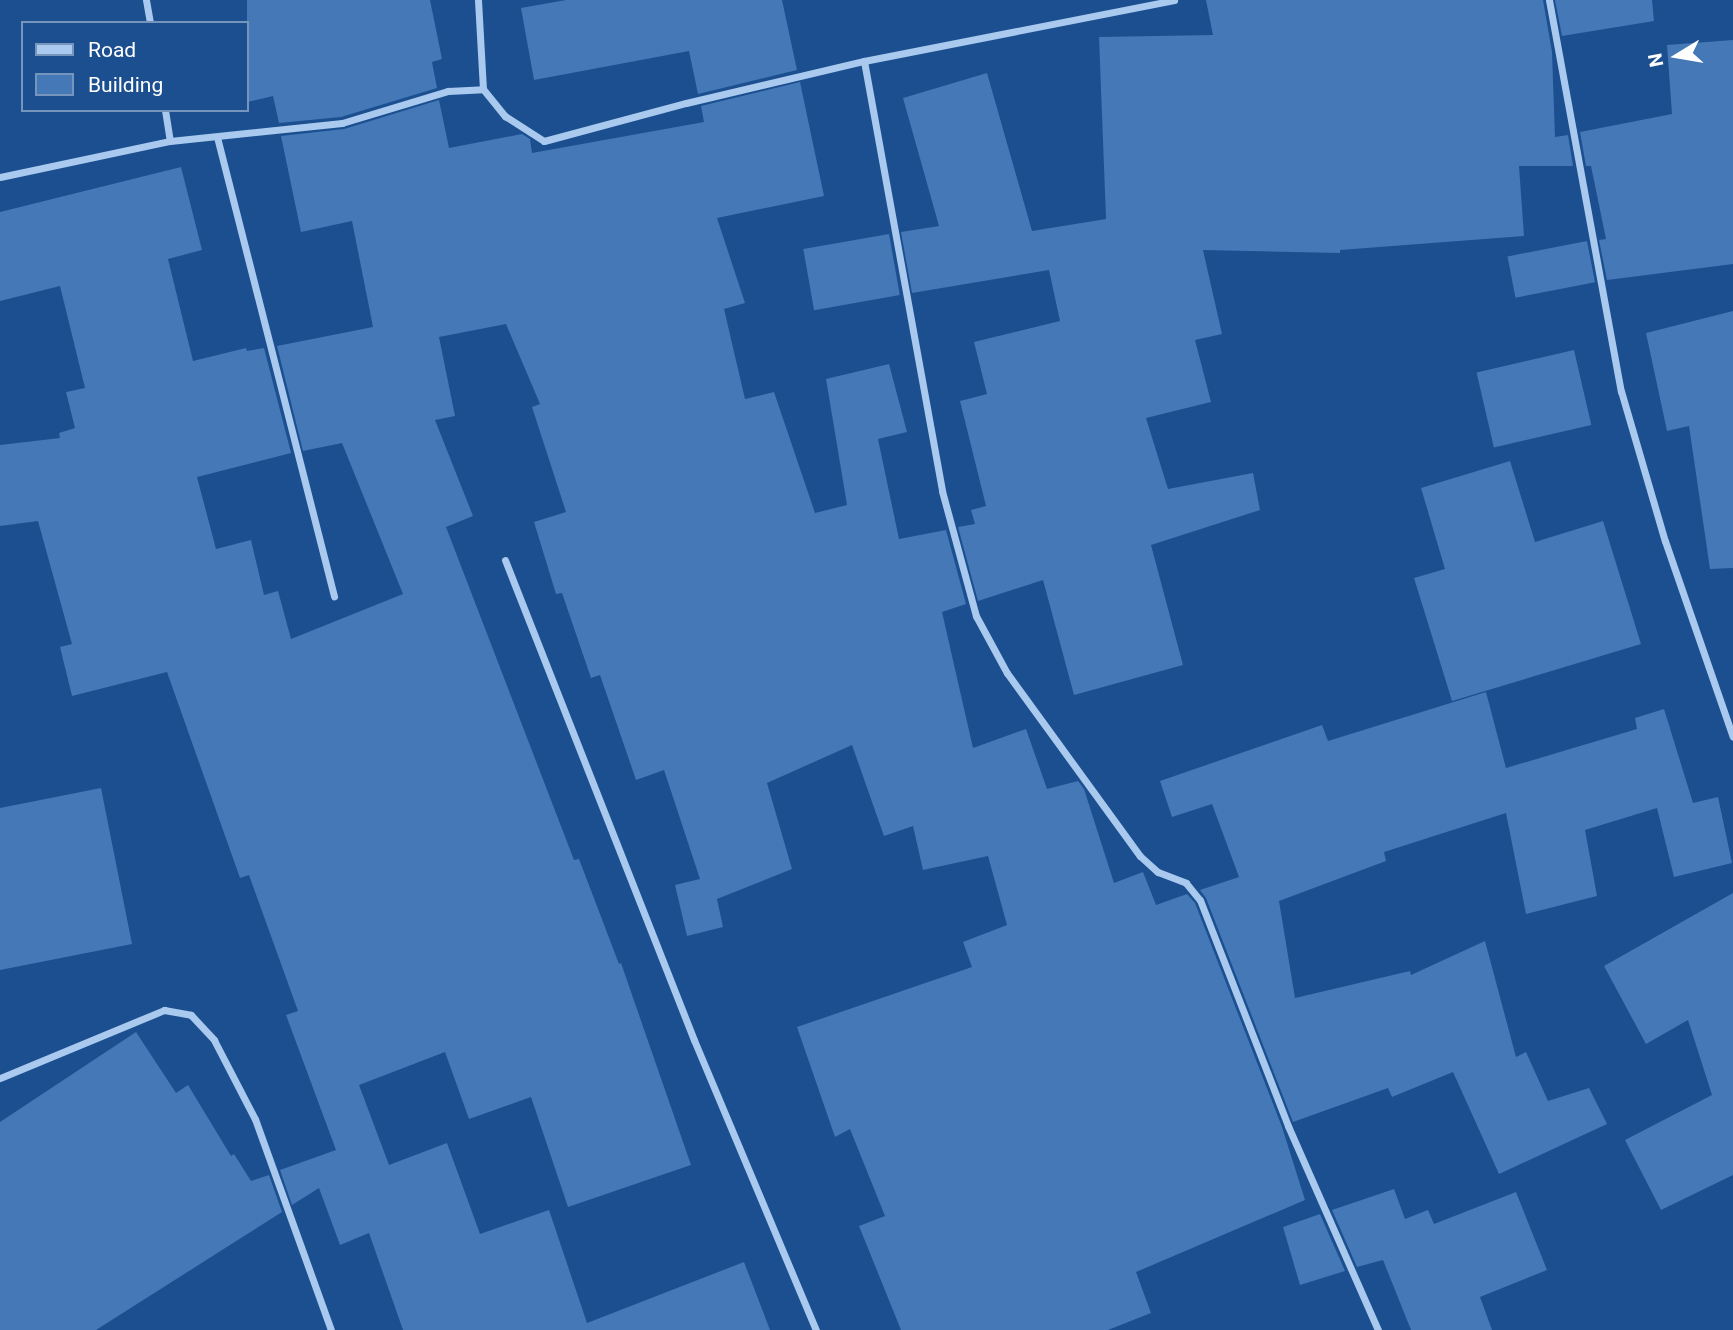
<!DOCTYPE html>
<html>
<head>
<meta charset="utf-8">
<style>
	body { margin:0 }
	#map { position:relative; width:1733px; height:1330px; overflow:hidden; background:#1b4f8f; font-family:Roboto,sans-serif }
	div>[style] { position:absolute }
	.building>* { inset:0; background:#4478b7; transform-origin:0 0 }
	.street>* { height:7px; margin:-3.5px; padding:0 3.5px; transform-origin:3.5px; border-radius:3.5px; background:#a9c9ee }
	span { translate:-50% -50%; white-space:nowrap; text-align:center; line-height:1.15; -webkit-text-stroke:6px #1b4f8f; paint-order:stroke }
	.legend { position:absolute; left:21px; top:21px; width:228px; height:91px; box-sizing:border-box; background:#1b4f8f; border:2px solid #7695bc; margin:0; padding:9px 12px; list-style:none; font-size:21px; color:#fff }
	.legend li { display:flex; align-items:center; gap:14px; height:35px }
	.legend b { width:35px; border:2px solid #7695bc }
	.north { position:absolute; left:1642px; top:21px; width:70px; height:70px; -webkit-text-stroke:5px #1b4f8f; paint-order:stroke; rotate:259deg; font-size:19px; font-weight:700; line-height:28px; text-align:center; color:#fff }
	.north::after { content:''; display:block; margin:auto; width:24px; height:32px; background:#fff; clip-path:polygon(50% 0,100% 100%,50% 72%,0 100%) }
</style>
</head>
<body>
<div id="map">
	<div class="building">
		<i style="clip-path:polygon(247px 0,430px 0,442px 59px,432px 62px,437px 88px,341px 117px,279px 123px,273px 96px,247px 102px)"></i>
		<i style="clip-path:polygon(566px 0,782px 0,797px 70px,698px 94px,689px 51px,534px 80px,521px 8px)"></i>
		<i style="clip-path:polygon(1206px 0,1543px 0,1552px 52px,1555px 137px,1568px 135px,1573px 166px,1519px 166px,1524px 236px,1340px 250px,1340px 253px,1203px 250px,1222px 334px,1195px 340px,1211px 402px,1146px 418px,1168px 489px,1253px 473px,1260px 510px,1151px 545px,1183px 665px,1074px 695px,1043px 580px,978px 601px,958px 527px,975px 524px,971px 510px,986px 506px,960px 401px,987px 394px,974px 342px,1060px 321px,1049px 270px,912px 293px,901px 232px,939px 226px,903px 98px,987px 73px,1032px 231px,1106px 219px,1099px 37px,1213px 35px)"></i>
		<i style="clip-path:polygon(1555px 0,1652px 0,1654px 21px,1562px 36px)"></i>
		<i style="clip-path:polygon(1733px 40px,1733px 264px,1607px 280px,1599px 240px,1606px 239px,1591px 166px,1586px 166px,1580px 132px,1672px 114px,1667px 45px)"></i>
		<i style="clip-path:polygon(800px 82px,824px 196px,717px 218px,745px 303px,724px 309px,745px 399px,774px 392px,815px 513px,847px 505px,826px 379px,889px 364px,907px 432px,878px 439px,899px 539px,946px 530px,966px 604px,942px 612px,973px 748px,1026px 729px,1047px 789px,1078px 781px,1084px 789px,1114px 883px,1143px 872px,1156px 905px,1187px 894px,1195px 903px,1282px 1127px,1305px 1200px,1136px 1272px,1151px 1313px,1108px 1330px,901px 1330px,859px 1226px,885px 1216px,850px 1129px,835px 1137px,797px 1027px,972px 967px,963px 942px,1007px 925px,988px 856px,923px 870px,913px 826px,884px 836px,852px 745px,767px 783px,792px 869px,717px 899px,723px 927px,687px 936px,675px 885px,700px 879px,664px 770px,636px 780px,600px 675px,591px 678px,562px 593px,556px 594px,534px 522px,566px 512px,532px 407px,540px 404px,506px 324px,439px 337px,455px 416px,435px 420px,473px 516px,446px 527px,574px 860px,579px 859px,619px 964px,621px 963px,691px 1165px,568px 1207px,531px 1097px,469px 1119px,445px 1052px,359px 1085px,389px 1165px,447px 1143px,480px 1234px,549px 1210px,587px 1323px,744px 1262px,770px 1330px,403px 1330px,369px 1233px,340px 1245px,319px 1188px,292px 1205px,280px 1170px,336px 1150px,286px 1015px,298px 1011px,249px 875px,240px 878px,167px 672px,72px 696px,60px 647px,72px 644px,38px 521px,0 526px,0 445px,60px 438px,59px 433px,75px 428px,66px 392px,85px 388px,60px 286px,0 301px,0 212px,181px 167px,202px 250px,168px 259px,193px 361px,246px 348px,247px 351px,264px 348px,291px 453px,197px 477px,216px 549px,251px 540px,264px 595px,278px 591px,291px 639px,403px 594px,342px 443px,303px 451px,277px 346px,373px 327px,352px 221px,301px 232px,281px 136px,344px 129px,439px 100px,449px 148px,522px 134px,530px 139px,532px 153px,704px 122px,701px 106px)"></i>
		<i style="left:889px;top:234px;width:62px;height:87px;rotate:80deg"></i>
		<i style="left:1587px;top:241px;width:42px;height:81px;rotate:79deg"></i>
		<i style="clip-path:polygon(1733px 311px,1733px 568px,1710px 569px,1689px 426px,1667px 431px,1646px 333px)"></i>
		<i style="left:1574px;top:350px;width:77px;height:100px;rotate:77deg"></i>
		<i style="clip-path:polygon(1510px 461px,1535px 542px,1603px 521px,1641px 644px,1452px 701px,1414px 578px,1445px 569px,1421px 488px)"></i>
		<i style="clip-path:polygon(1486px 692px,1506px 768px,1637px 729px,1635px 718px,1664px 709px,1693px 803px,1718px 797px,1732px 863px,1674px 877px,1657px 808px,1585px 830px,1597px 896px,1526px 914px,1506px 813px,1384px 852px,1386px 861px,1279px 901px,1295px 998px,1410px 971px,1411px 975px,1485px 941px,1516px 1057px,1526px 1052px,1548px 1101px,1589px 1088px,1607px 1124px,1499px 1174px,1453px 1072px,1392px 1097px,1388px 1088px,1293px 1122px,1206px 898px,1200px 890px,1239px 877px,1212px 804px,1172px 817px,1160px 781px,1322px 725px,1328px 741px)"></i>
		<i style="clip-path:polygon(101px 788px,132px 944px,0 970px,0 808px)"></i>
		<i style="clip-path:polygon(1733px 893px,1733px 1175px,1661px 1210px,1625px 1140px,1712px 1095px,1688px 1020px,1646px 1044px,1604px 966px)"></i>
		<i style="clip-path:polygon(136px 1032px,176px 1093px,188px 1085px,231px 1156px,234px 1154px,251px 1181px,269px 1175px,282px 1212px,96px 1330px,0 1330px,0 1122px)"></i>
		<i style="clip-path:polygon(1394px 1189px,1405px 1219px,1428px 1210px,1434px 1224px,1516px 1192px,1547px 1270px,1480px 1297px,1492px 1330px,1411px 1330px,1383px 1260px,1357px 1267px,1332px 1210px)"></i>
		<i style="clip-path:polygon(1320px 1214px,1345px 1271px,1300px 1285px,1283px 1227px)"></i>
	</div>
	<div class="street">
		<i style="left:146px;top:0;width:23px;rotate:80deg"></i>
		<i style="left:478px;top:0;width:89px;rotate:86.8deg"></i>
		<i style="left:1549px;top:0;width:398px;rotate:79.6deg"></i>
		<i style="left:1621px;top:391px;width:156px;rotate:73.7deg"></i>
		<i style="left:1665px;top:541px;width:207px;rotate:70.9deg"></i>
		<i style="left:864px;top:61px;width:437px;rotate:79.7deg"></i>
		<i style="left:942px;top:491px;width:130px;rotate:74.8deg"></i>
		<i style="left:976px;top:616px;width:65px;rotate:61.5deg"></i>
		<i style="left:1007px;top:673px;width:226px;rotate:54deg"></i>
		<i style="left:1140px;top:856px;width:24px;rotate:42deg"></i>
		<i style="left:1158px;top:872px;width:30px;rotate:21deg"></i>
		<i style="left:1186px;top:883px;width:22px;rotate:51deg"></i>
		<i style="left:1200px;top:900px;width:243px;rotate:68.7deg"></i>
		<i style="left:1288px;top:1126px;width:223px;rotate:66.2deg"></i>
		<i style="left:165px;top:110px;width:31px;rotate:81deg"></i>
		<i style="left:217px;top:137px;width:474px;rotate:75.7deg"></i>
		<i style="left:0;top:177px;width:174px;rotate:-12deg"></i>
		<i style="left:170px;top:141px;width:173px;rotate:-6deg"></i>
		<i style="left:342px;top:123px;width:111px;rotate:-16.8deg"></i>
		<i style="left:448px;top:91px;width:35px;rotate:-3deg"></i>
		<i style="left:483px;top:89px;width:35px;rotate:51deg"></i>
		<i style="left:505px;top:116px;width:46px;rotate:32.7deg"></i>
		<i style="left:544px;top:141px;width:147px;rotate:-15deg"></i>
		<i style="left:686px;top:103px;width:183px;rotate:-13.3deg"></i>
		<i style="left:864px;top:61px;width:316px;rotate:-11.1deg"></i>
		<i style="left:505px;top:560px;width:516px;rotate:68.51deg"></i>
		<i style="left:694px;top:1040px;width:315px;rotate:67.2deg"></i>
		<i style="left:0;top:1078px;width:178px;rotate:-22.5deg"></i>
		<i style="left:164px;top:1010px;width:27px;rotate:10deg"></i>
		<i style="left:191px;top:1015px;width:34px;rotate:47deg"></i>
		<i style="left:214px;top:1040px;width:89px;rotate:62.6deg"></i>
		<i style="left:255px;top:1119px;width:224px;rotate:70.2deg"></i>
	</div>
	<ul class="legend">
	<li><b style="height:9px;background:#a9c9ee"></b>Road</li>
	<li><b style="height:19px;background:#4478b7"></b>Building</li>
	</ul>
	<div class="north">N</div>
</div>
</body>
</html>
